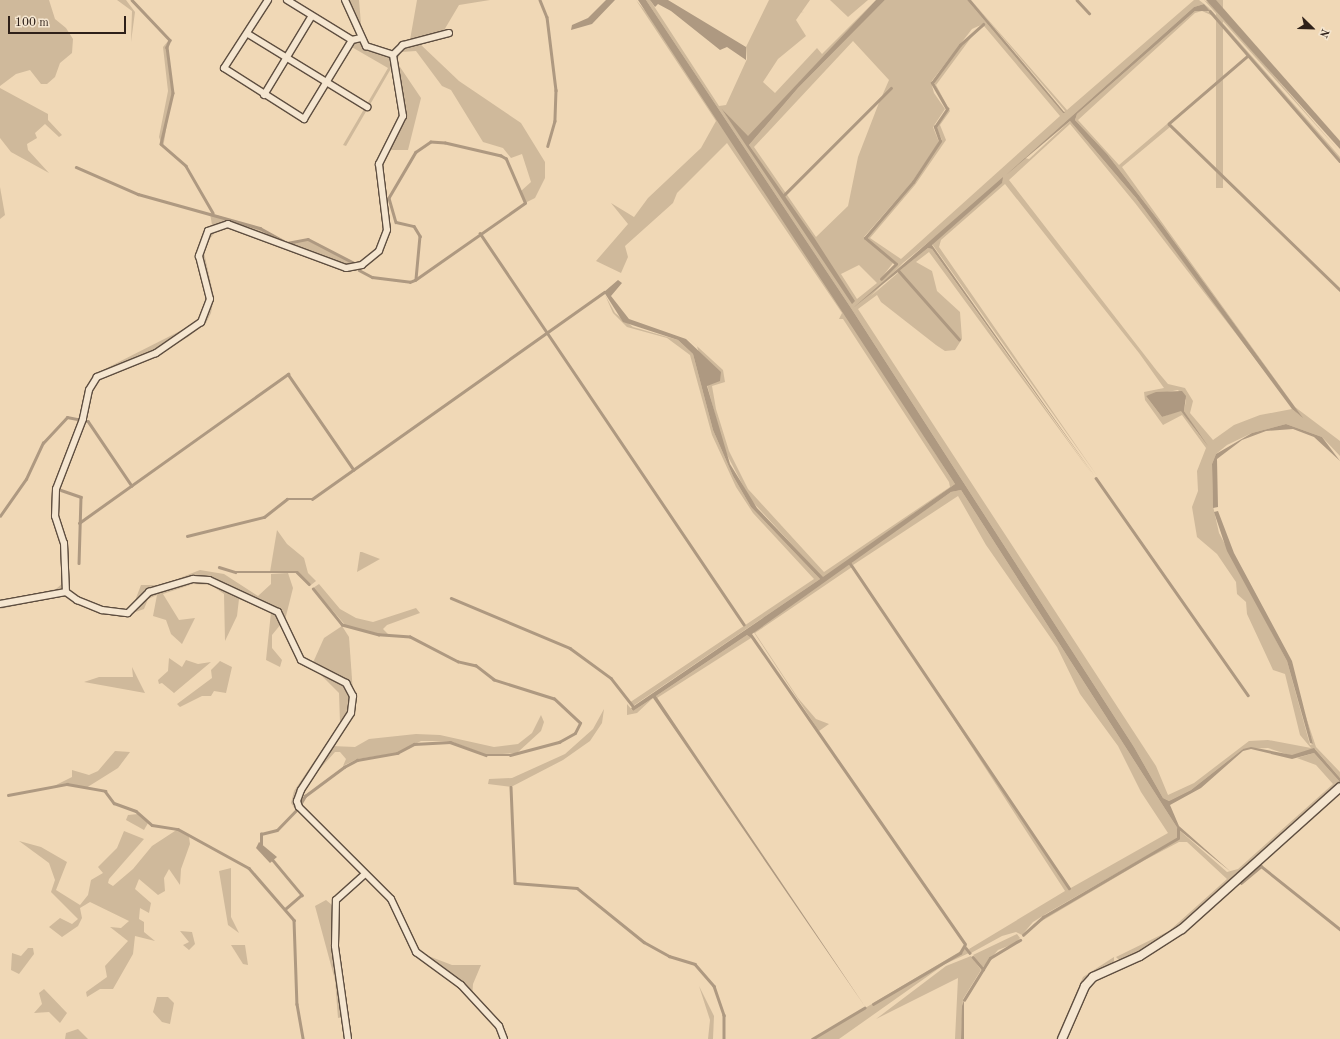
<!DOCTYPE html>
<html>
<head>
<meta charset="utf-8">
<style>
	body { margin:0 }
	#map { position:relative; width:1340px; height:1039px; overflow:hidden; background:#f0d8b6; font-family:"Old Standard TT",serif }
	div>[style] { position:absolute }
	.green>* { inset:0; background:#cfb99b; transform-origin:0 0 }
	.water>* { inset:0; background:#ae9981 }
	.stream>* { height:2.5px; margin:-1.25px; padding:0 1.25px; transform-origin:1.25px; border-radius:1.25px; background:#ae9981 }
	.roads { filter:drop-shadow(1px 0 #5e4e40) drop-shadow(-1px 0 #5e4e40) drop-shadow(0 1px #5e4e40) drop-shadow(0 -1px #5e4e40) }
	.minor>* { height:6px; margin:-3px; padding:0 3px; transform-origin:3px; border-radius:3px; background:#f5e6d0 }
	.tertiary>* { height:8px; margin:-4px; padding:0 4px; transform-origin:4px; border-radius:4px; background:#f5e6d0 }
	span { translate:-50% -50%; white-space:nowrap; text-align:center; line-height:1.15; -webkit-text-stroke:3.5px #f5e6d0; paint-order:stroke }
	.north { position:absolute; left:1292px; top:8px; width:40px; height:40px; -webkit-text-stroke:3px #f5e6d0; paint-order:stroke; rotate:113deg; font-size:11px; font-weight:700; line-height:16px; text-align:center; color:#2e2019 }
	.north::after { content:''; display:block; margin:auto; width:14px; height:18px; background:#2e2019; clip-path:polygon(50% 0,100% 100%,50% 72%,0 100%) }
	.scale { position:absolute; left:8px; top:16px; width:118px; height:18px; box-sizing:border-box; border:2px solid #2e2019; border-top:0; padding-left:5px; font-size:12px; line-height:14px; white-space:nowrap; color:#2e2019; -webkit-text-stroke:3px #f5e6d0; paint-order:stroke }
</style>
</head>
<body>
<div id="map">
	<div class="green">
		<i style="clip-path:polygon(0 0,49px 0,55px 19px,66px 28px,73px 39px,72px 53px,60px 63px,55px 77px,47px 84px,41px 84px,30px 70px,16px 74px,0 86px)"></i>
		<i style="clip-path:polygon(117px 0,126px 0,135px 12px,131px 42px,132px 11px)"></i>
		<i style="clip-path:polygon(348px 0,359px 0,362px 36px)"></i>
		<i style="clip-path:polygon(417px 0,490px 0,459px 5px,443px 32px,410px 40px)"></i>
		<i style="clip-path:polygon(636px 0,647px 13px,844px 312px,955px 484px,823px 578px,750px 499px,724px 449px,697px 346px,687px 337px,723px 370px,725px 382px,712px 386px,716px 409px,729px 451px,748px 489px,824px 572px,950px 487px,949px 482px,843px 319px,839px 319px,842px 313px,727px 143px,677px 193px,673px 203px,625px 246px,628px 257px,621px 273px,596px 261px,628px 224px,611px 203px,634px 217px,648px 198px,701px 148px,716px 121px)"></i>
		<i style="clip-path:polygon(evenodd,646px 0,650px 0,719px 106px,726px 105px,747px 59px,746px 47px,769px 0,810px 0,796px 20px,806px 36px,778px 59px,763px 82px,775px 93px,817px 48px,822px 54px,876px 0,748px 137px,721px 108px,855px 301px,749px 145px,798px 88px,885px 0,967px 0,1063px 113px,1065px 111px,971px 0,1067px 110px,1194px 0,1199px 0,1208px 7px,1213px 12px,1340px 157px,1340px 160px,1204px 4px,1194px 7px,1025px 158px,1029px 159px,1070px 121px,1136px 198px,1277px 387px,1135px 203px,1070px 124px,1009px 180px,1157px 371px,1168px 384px,1185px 388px,1193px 401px,1190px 413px,1213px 440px,1234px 425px,1260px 415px,1292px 409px,1302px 417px,1162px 225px,1107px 154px,1075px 120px,1077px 114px,1195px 11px,1206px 10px,1213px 16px,1202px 11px,1195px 13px,1078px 120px,1119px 165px,1167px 124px,1170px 127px,1122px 167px,1295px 407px,1340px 441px,1340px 456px,1322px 437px,1286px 424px,1252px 433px,1227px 445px,1216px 454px,1212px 464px,1213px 506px,1219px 533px,1287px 661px,1310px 745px,1313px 744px,1304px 711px,1316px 747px,1340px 772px,1340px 778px,1315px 749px,1292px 756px,1268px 748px,1243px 749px,1191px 790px,1169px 801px,1163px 798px,1134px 747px,851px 308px,646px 0,983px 24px,961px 45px,934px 82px,947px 109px,936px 127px,942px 140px,914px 183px,865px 238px,897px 263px,879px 281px,893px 263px,864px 237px,912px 182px,939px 142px,933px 127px,945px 109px,934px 93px,931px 82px,972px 29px,983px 24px,646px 0,984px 26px,1060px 116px,901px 259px,870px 238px,915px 185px,946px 140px,940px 125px,950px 111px,936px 85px,976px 31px,984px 26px,646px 0,853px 41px,889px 80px,882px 96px,893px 88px,880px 100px,858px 157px,848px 206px,816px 237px,754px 147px,853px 41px,646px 0,1004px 180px,932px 244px,1098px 477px,939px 247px,941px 240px,1005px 184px,1139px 353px,1164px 388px,1144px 392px,1145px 400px,1163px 425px,1182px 415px,1206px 448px,1197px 471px,1198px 491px,1192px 507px,1197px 537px,1217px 554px,1236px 582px,1237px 594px,1246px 602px,1247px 614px,1273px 670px,1285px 674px,1300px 735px,1311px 748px,1268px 740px,1249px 741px,1194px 783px,1168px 795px,1156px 766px,858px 309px,877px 295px,881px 302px,936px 345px,945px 351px,955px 350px,962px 339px,960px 312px,937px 291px,932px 271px,916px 262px,929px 252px,1092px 474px,932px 249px,928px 248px,899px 271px,959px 340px,899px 272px,871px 296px,903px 263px,1004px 180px,646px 0,859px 265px,877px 283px,857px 299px,841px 274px,859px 265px,646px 0,1178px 390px,1186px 400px,1184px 411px,1203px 440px,1181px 410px,1162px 417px,1146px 396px,1178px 390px)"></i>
		<i style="clip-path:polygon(830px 0,868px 0,848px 17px)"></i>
		<i style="clip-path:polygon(1204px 0,1211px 4px,1243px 40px,1340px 152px)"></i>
		<i style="left:1216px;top:0;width:7px;height:188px"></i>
		<i style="clip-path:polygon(169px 40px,166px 47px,172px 93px,163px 148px,159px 137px,168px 91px,163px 47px)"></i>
		<i style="clip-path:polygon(354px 41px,360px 41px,369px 51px,392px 59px,393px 65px,346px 146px,343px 145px,388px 68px,350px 46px)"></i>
		<i style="clip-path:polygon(419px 43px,459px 81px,521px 123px,545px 162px,545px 178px,535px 198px,525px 203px,521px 191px,531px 182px,522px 154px,511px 158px,503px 148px,483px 142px,451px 90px,442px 86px,416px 51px,401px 52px,398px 58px,398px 64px,421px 98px,408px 150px,386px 150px,405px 112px,396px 56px,403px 47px)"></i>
		<i style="clip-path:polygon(0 88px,48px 114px,48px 120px,62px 135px,59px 137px,45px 124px,35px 133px,37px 138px,27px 144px,28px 150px,49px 173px,11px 152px,0 138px)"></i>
		<i style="clip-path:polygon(0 187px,5px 215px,0 219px)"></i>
		<i style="clip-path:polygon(210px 213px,260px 229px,287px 244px,307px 240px,356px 265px,349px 267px,224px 222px,212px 225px)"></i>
		<i style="clip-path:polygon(226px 226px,216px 231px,203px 248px,214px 297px,211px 313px,206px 323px,188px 337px,153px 357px,101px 378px,93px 389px,85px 418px,91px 390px,100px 377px,154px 355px,202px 324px,212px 295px,201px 247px,212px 231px)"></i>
		<i style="clip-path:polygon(605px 295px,615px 313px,633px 327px,678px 340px,693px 354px,713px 430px,733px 476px,751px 507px,820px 579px,633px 706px,629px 703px,814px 579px,753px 513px,736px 487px,712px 435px,690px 355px,667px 338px,627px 327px,613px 313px)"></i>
		<i style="clip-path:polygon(184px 329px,186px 332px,154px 351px,89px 383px,97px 373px)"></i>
		<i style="clip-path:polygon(961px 490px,1178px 829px,1227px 872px,1238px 869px,1333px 784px,1316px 765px,1297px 758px,1314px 753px,1340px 782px,1340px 786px,1186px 922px,1145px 950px,1120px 961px,1116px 957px,1169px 931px,1227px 879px,1187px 842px,1179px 842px,1145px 860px,1035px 925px,1023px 937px,1034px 924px,1044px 918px,1179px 839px,1177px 829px,1178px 838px,1049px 912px,1033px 922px,1022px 935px,1016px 932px,1002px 936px,971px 953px,969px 949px,1065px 891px,949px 712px,1069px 889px,1168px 833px,1141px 792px,1118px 746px,1080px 694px,1057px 647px,986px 545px,958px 496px,853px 565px,851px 562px,951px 492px)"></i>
		<i style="clip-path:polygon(277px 530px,287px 544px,304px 558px,308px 573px,316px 581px,311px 585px,297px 571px,270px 572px)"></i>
		<i style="clip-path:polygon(360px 552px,362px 552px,380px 559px,357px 572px)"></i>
		<i style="clip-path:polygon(849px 563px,852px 567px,755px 633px,798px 698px,816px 719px,829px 724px,819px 731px,753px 631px)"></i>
		<i style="clip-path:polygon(200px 570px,224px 574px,258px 596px,271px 584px,271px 574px,288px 573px,293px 588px,285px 620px,283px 615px,207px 578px,153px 589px,133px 606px,141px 585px,162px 585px)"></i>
		<i style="clip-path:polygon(206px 581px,277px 613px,281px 624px,272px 635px,272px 648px,282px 660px,280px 667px,266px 660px,271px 612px,239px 599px,237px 616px,225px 641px,224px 594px,211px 585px,193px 584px,163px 594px,179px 620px,195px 618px,182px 644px,171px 634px,166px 620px,153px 616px,157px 595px,148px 599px,144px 609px,121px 617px,105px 614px,77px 604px,64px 596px,0 609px,0 606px,65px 593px,77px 602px,127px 613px,151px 593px)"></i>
		<i style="clip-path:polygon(64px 582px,62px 590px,0 601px,56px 589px)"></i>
		<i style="clip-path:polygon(319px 584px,340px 609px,356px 618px,373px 622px,416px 608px,420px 613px,387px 625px,383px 629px,390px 636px,347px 627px,313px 588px)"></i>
		<i style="clip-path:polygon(342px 626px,349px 637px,353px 693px,311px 667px,324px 638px)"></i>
		<i style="clip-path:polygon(747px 635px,751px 638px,657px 698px,656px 696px)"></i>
		<i style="clip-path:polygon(169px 658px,182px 667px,186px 660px,198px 664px,211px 662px,174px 693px,162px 683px,159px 684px,158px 680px,168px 671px)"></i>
		<i style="clip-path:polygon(220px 661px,232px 667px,226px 693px,214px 691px,211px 696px,202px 696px,180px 707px,177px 704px,212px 678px,211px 670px)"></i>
		<i style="clip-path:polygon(132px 667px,145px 693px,84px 682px,99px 677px,133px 677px)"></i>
		<i style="clip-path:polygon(319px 673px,345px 685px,350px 695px,350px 709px,298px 789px,295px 809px,291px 803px,294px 791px,340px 723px,339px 693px)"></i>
		<i style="clip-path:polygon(653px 698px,637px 713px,627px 715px,627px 704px,633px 711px)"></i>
		<i style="clip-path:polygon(604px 709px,602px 723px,590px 741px,563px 760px,511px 787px,488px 784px,489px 779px,512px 778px,565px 754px,593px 729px)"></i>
		<i style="clip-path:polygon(541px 715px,544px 722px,541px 731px,517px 753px,487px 755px,450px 741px,421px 741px,397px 753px,357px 759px,343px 766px,346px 759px,340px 752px,335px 752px,308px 782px,332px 746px,355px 747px,369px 739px,416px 734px,440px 735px,494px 747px,518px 744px,532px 733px)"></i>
		<i style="clip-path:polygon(115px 751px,130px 752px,118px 768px,86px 788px,67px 784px,52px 787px,72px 777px,72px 770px,89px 775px,98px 771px)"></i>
		<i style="clip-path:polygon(138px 814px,148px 823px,144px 830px,126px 820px,128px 815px)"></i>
		<i style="clip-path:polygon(178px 829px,189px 837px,190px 844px,181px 869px,180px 885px,169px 869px,164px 878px,165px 891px,158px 895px,139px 879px,135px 889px,151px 903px,149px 913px,140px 908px,139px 919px,144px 922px,144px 932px,155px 941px,135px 936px,133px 954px,113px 989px,100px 989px,87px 997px,86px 992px,107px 977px,105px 966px,128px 941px,110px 927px,121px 928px,129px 921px,90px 902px,80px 908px,82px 918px,78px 926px,62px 937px,49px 927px,60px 918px,72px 924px,78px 919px,51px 892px,55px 880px,49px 863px,19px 841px,41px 847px,67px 862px,56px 890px,80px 905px,88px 895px,91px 880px,103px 873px,98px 867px,117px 848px,124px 831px,144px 839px,109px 879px,108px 883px,113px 886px,133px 869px,152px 846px)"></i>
		<i style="clip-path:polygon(231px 868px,231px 917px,239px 933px,228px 925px,219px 871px)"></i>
		<i style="clip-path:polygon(326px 900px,332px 905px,342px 1017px,338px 1018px,335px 980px,315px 906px)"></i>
		<i style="clip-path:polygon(180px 931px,192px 932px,195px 944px,189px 950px,183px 945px,189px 942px)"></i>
		<i style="clip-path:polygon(1017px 934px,1020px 938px,1016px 943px,998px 950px,983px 967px,973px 955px)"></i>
		<i style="clip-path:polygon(231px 945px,245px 945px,248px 965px,243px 964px)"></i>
		<i style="clip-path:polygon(28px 948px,33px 948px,34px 954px,19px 974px,11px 970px,12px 953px,21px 956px)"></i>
		<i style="clip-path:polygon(966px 948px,969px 953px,945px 964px,839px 1039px,813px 1039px)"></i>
		<i style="clip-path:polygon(418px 952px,452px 965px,481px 965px,473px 984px,472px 998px)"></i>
		<i style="clip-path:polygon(971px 956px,981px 970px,963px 999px,961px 1039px,955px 1039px,958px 978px,876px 1019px,946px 966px)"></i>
		<i style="clip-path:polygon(1114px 957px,1114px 963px,1095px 973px,1059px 1039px,1056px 1039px,1083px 977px)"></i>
		<i style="clip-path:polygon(699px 986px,714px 1016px,713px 1039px,708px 1039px,710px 1020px)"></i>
		<i style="clip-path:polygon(44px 989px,67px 1013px,60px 1023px,49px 1012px,34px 1013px,42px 1004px,39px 993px)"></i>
		<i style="clip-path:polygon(157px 997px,168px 997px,174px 1003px,170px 1024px,162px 1022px,153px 1012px)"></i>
		<i style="clip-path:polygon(78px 1029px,88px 1039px,65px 1039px,66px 1033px)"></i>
	</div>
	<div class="water">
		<i style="clip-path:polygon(606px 0,615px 0,592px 24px,571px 30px,572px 25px,588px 18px)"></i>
		<i style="clip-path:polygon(638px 0,646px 0,851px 308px,1134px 747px,1163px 798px,1169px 801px,1191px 790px,1243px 749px,1251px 747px,1292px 755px,1314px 748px,1340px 778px,1340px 782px,1314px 753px,1292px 759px,1251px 749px,1243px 751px,1201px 788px,1170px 805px,1179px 826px,1231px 872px,1178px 829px,961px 490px,951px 492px,752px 634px,967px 944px,966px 948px,751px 638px,747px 635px,656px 696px,866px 1008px,653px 698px,633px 711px,631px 708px,820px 579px,751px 507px,733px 476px,713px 430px,693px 354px,678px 340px,623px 322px,604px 292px,618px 280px,622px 283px,611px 296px,629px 319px,686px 339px,721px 372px,720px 381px,707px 386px,730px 464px,757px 508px,823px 577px,955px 484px)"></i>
		<i style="clip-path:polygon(650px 0,668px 0,746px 47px,746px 60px,727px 47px,720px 50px,671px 11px,658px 4px,655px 7px)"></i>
		<i style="clip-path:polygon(876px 0,885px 0,798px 88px,749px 145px,815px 239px,855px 301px,852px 304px,721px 108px,748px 136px)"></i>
		<i style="clip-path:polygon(967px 0,971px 0,1065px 113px,1063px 113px)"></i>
		<i style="clip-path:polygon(1206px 0,1216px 0,1340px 141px,1340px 149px)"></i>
		<i style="clip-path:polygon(1204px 4px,1210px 11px,1195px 11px,1077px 114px,1075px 120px,1107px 154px,1162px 225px,1303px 418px,1292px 409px,1136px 198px,1070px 121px,1006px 175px,1194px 7px)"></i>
		<i style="clip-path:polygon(1003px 177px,1002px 183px,932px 245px,1096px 478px,932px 249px,928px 248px,853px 308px)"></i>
		<i style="clip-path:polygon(1182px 391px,1186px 396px,1184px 411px,1208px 446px,1181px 411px,1162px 417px,1146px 396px,1156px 392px)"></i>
		<i style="clip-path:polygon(1286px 424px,1322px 437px,1340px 461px,1314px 437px,1293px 429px,1266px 431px,1242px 440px,1217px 459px,1218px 507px,1213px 508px,1212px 464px,1216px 454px,1252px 433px)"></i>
		<i style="clip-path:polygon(1218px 511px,1234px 553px,1292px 661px,1313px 744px,1310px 743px,1287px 661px,1227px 551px,1214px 512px)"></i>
		<i style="clip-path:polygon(259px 842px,277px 857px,270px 863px,256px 848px)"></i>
		<i style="clip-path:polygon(964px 1000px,964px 1039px,961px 1039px,962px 1006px)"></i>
	</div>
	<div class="stream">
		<i style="left:132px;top:0;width:55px;rotate:46.5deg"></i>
		<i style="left:170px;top:40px;width:8px;rotate:113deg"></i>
		<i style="left:167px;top:47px;width:46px;rotate:82.6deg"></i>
		<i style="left:173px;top:93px;width:52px;rotate:103.2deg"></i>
		<i style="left:161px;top:144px;width:33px;rotate:41deg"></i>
		<i style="left:186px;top:166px;width:54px;rotate:60.1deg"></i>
		<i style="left:540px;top:0;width:18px;rotate:68deg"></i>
		<i style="left:547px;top:17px;width:74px;rotate:83deg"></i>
		<i style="left:556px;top:90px;width:31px;rotate:92deg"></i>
		<i style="left:555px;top:121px;width:26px;rotate:106deg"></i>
		<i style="left:1077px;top:0;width:18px;rotate:47deg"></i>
		<i style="left:1210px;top:11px;width:198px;rotate:49.1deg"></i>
		<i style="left:1248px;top:56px;width:104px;rotate:139.3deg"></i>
		<i style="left:1169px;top:124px;width:238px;rotate:44.1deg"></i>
		<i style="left:76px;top:167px;width:68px;rotate:23.5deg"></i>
		<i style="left:138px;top:194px;width:127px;rotate:15.6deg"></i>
		<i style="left:260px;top:228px;width:26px;rotate:29deg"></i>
		<i style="left:784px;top:195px;width:151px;rotate:-45deg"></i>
		<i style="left:480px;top:233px;width:472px;rotate:56deg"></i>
		<i style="left:287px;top:243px;width:21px;rotate:-11deg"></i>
		<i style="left:308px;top:239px;width:54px;rotate:27.5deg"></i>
		<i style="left:359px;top:270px;width:15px;rotate:28deg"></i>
		<i style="left:372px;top:277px;width:38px;rotate:7deg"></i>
		<i style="left:410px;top:282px;width:5px;rotate:-22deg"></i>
		<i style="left:415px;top:280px;width:134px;rotate:-35deg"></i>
		<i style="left:525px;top:203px;width:48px;rotate:-113.4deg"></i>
		<i style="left:506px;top:159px;width:6px;rotate:-149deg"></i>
		<i style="left:501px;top:156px;width:57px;rotate:-166.9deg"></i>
		<i style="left:445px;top:143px;width:14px;rotate:-176deg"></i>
		<i style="left:431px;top:142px;width:18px;rotate:146deg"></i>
		<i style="left:416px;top:152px;width:53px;rotate:120.4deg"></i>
		<i style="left:389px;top:198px;width:25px;rotate:74deg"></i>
		<i style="left:396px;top:222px;width:18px;rotate:13deg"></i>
		<i style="left:414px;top:226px;width:12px;rotate:59deg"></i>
		<i style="left:420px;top:236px;width:43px;rotate:95.3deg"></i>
		<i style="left:899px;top:271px;width:91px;rotate:48.6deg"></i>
		<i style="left:881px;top:279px;width:21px;rotate:-45deg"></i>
		<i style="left:896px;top:264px;width:40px;rotate:-140deg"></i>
		<i style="left:865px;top:238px;width:74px;rotate:-49.4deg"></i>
		<i style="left:913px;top:182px;width:49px;rotate:-56.6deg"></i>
		<i style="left:940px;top:141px;width:15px;rotate:-110deg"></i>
		<i style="left:935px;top:127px;width:22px;rotate:-56deg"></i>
		<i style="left:947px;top:109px;width:30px;rotate:-120deg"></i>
		<i style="left:932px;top:83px;width:47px;rotate:-53.6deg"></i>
		<i style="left:960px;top:45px;width:31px;rotate:-42deg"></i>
		<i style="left:1096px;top:478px;width:265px;rotate:55deg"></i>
		<i style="left:61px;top:490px;width:21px;rotate:19deg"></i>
		<i style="left:81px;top:497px;width:66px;rotate:91.7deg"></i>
		<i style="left:0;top:516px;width:45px;rotate:-54.9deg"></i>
		<i style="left:26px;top:479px;width:40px;rotate:-65deg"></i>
		<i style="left:43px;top:443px;width:35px;rotate:-47deg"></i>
		<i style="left:67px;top:417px;width:21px;rotate:11deg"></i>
		<i style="left:88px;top:421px;width:78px;rotate:55.9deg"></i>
		<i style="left:79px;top:523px;width:257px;rotate:-35.5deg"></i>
		<i style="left:288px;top:374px;width:116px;rotate:55.5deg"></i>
		<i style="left:187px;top:536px;width:79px;rotate:-13.9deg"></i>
		<i style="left:264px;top:517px;width:29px;rotate:-38deg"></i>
		<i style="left:287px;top:499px;width:25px"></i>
		<i style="left:312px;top:499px;width:358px;rotate:-35.3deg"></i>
		<i style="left:850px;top:563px;width:392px;rotate:56deg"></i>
		<i style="left:219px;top:567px;width:17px;rotate:17deg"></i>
		<i style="left:235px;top:572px;width:62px"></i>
		<i style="left:297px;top:572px;width:17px;rotate:45deg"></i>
		<i style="left:451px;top:598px;width:129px;rotate:22.8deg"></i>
		<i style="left:570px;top:648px;width:51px;rotate:36.2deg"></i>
		<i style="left:611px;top:678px;width:36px;rotate:52deg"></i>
		<i style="left:511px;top:787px;width:96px;rotate:87.6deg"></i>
		<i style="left:515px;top:883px;width:62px;rotate:4.6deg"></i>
		<i style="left:577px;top:888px;width:86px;rotate:38.9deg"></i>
		<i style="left:644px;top:942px;width:29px;rotate:29deg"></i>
		<i style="left:669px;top:956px;width:27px;rotate:17deg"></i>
		<i style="left:695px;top:964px;width:29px;rotate:49deg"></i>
		<i style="left:714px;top:986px;width:31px;rotate:71deg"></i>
		<i style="left:724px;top:1015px;width:24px;rotate:90deg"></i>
		<i style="left:8px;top:795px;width:60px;rotate:-10.6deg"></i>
		<i style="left:67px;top:784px;width:39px;rotate:10deg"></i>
		<i style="left:105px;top:791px;width:15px;rotate:53deg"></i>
		<i style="left:114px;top:803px;width:23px;rotate:20deg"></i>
		<i style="left:136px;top:811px;width:21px;rotate:41deg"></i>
		<i style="left:152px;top:825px;width:26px;rotate:9deg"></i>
		<i style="left:178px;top:829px;width:81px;rotate:28.8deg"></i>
		<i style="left:249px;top:868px;width:69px;rotate:49.1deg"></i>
		<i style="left:294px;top:920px;width:84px;rotate:88deg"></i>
		<i style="left:297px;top:1004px;width:36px;rotate:80deg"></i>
		<i style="left:301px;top:803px;width:8px;rotate:-60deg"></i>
		<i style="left:305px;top:796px;width:49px;rotate:-36.6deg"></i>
		<i style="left:344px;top:767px;width:15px;rotate:-28deg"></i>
		<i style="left:357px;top:760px;width:41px;rotate:-9.9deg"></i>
		<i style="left:397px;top:753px;width:19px;rotate:-28deg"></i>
		<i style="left:414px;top:744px;width:36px;rotate:-3deg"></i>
		<i style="left:450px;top:742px;width:38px;rotate:20deg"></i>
		<i style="left:486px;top:755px;width:24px"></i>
		<i style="left:510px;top:755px;width:51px;rotate:-14.9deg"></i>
		<i style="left:559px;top:742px;width:18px;rotate:-29deg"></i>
		<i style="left:575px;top:733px;width:11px;rotate:-63deg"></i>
		<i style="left:580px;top:723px;width:35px;rotate:-137deg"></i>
		<i style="left:554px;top:699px;width:63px;rotate:-162.4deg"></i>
		<i style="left:494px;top:680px;width:23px;rotate:-142deg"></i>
		<i style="left:476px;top:666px;width:18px;rotate:-167deg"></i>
		<i style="left:458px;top:662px;width:54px;rotate:-152.5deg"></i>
		<i style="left:410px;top:637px;width:31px;rotate:-176deg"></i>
		<i style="left:379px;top:635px;width:38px;rotate:-165deg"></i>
		<i style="left:342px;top:625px;width:46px;rotate:-128.9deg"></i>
		<i style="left:261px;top:844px;width:10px;rotate:-90deg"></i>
		<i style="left:261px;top:834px;width:16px;rotate:-14deg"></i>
		<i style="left:277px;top:830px;width:28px;rotate:-46deg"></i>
		<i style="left:272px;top:859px;width:47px;rotate:50.2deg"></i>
		<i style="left:302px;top:895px;width:21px;rotate:139deg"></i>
		<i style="left:1241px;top:883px;width:26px;rotate:-40deg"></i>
		<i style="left:1261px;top:866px;width:101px;rotate:38.6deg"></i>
		<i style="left:1023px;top:935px;width:27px;rotate:-42deg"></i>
		<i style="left:1043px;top:917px;width:156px;rotate:-30.3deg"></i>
		<i style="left:1178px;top:838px;width:9px;rotate:-90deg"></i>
		<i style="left:966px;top:948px;width:6px;rotate:51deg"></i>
		<i style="left:973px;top:957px;width:16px;rotate:50deg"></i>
		<i style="left:964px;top:1000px;width:49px;rotate:-58.2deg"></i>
		<i style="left:990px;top:958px;width:35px;rotate:-31deg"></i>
		<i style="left:873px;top:1004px;width:101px;rotate:-30.4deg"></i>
		<i style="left:960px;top:953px;width:8px;rotate:-60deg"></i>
		<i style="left:812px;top:1039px;width:61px;rotate:-30.8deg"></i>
	</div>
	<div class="roads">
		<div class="minor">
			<i style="left:268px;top:0;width:81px;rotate:122.9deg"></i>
			<i style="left:224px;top:68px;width:95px;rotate:32.5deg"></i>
			<i style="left:304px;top:119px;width:92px;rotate:-58.7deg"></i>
			<i style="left:352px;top:40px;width:9px;rotate:-13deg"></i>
			<i style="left:287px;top:0;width:76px;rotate:31.6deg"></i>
			<i style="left:345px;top:0;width:51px;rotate:65.5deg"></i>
			<i style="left:366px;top:46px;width:28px;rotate:18deg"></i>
			<i style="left:449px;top:33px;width:48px;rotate:165.4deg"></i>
			<i style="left:403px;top:45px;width:14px;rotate:135deg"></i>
			<i style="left:393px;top:55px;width:62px;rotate:80.7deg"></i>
			<i style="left:403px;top:116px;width:54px;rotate:116.6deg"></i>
			<i style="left:379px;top:164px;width:66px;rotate:83.1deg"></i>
			<i style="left:387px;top:230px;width:22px;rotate:111deg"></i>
			<i style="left:379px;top:251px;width:22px;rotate:141deg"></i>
			<i style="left:362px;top:265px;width:16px;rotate:169deg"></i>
			<i style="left:346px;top:268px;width:126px;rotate:-159.6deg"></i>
			<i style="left:228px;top:224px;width:21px;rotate:161deg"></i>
			<i style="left:208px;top:231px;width:27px;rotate:110deg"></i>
			<i style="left:199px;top:256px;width:44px;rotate:75.7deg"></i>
			<i style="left:210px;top:299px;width:25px;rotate:111deg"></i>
			<i style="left:201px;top:322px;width:55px;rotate:145.4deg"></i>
			<i style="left:156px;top:353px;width:64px;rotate:157.9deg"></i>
			<i style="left:97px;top:377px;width:15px;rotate:122deg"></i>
			<i style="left:89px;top:390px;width:30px;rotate:102deg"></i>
			<i style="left:83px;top:419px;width:75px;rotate:111.1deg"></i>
			<i style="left:56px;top:489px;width:27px;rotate:92deg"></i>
			<i style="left:55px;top:516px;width:28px;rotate:72deg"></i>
			<i style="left:64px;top:543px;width:49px;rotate:87.7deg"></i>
			<i style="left:66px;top:592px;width:14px;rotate:36deg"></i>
			<i style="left:77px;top:600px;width:27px;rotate:22deg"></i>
			<i style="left:102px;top:610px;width:26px;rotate:7deg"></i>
			<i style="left:128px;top:613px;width:30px;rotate:-45deg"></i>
			<i style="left:149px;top:592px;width:46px;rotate:-16.5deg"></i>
			<i style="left:193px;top:579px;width:16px;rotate:4deg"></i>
			<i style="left:209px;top:580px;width:76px;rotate:24.9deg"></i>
			<i style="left:278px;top:612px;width:53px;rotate:64.4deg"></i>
			<i style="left:301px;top:660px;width:51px;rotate:27.1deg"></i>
			<i style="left:346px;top:683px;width:15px;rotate:62deg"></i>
			<i style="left:353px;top:696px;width:17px;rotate:97deg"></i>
			<i style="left:351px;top:713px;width:92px;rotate:123deg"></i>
			<i style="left:301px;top:790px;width:12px;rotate:110deg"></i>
			<i style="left:297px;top:801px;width:6px;rotate:72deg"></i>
			<i style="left:299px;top:807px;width:130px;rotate:45deg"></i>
			<i style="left:391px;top:899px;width:59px;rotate:64.7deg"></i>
			<i style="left:416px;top:952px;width:56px;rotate:36.3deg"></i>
			<i style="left:461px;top:985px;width:56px;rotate:47.2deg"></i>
			<i style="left:499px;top:1026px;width:14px;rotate:69deg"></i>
			<i style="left:248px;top:34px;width:140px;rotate:31.5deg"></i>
			<i style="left:264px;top:95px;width:91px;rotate:-58.9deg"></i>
			<i style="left:0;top:604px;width:67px;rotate:-10.3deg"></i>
			<i style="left:348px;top:1039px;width:94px;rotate:-98deg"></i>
			<i style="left:335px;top:946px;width:46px;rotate:-88.8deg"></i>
			<i style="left:336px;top:900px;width:39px;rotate:-42deg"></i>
		</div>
		<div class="tertiary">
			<i style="left:1062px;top:1039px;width:58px;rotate:-66.5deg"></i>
			<i style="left:1085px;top:986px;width:12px;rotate:-48deg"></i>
			<i style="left:1093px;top:977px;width:51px;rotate:-24.1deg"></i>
			<i style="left:1140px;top:956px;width:50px;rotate:-32.7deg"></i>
			<i style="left:1182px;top:929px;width:212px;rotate:-41.9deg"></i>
		</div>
	</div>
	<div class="north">N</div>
	<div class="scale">100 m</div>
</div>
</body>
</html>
